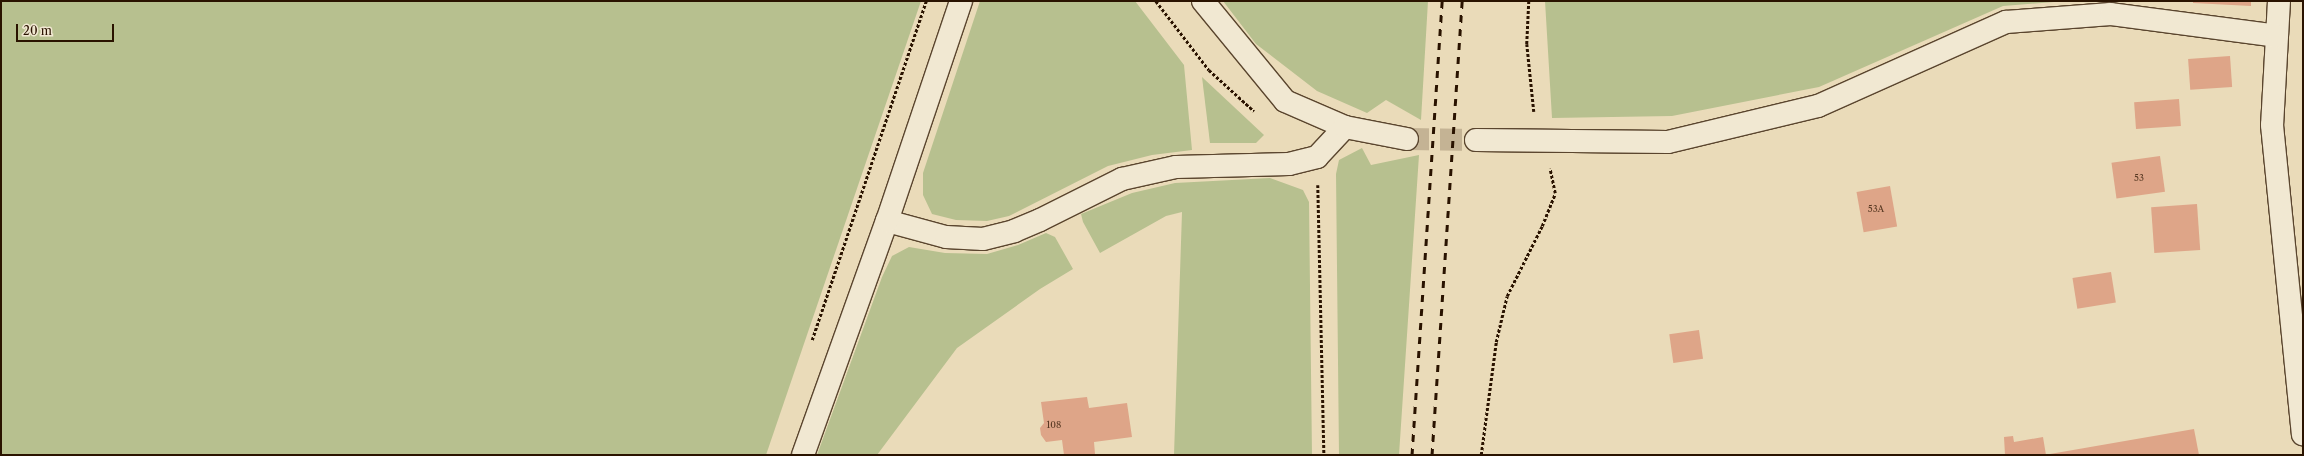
<!DOCTYPE html>
<html>
<head>
<meta charset="utf-8">
<style>
	body { margin:0 }
	#map { position:relative; width:2304px; height:456px; overflow:hidden; background:#eadbb9; font-family:"Libre Caslon Text",serif }
	div>[style] { position:absolute }
	.green>* { inset:0; background:#b7c08f }
	.building>* { inset:0; background:#dea588; transform-origin:0 0 }
	.street-tunnel>* { height:22px; margin-top:-11px; transform-origin:0; background:repeating-linear-gradient(90deg,#c4b394 0 22px,transparent 0 33px) }
	.path>* { height:2.5px; margin-top:-1.25px; transform-origin:0; background:repeating-linear-gradient(90deg,#2a1300 0 3px,transparent 0 5px) }
	.roads { filter:drop-shadow(1px 0 #5a452e) drop-shadow(-1px 0 #5a452e) drop-shadow(0 1px #5a452e) drop-shadow(0 -1px #5a452e) }
	.street>* { height:22px; margin:-11px; padding:0 11px; transform-origin:11px; border-radius:11px; background:#f1e8d2 }
	.rail>* { height:3px; margin-top:-1.5px; transform-origin:0; background:repeating-linear-gradient(90deg,#2a1300 0 7px,transparent 0 14px) }
	span { translate:-50% -50%; white-space:nowrap; text-align:center; line-height:1.15; -webkit-text-stroke:3px #f1e8d2; paint-order:stroke }
	.number-label { font-size:9px; color:#573822 }
	.number-label span { -webkit-text-stroke-width:0 }
	.frame { position:absolute; inset:0; border:2px solid #2a1300; pointer-events:none }
	.scale { position:absolute; left:16px; top:24px; width:98px; height:18px; box-sizing:border-box; border:2px solid #2a1300; border-top:0; padding-left:5px; font-size:12px; line-height:14px; white-space:nowrap; color:#2a1300; -webkit-text-stroke:3px #f1e8d2; paint-order:stroke }
</style>
</head>
<body>
<div id="map">
	<div class="green">
		<i style="clip-path:polygon(1px 1px,921px 1px,766px 455px,1px 455px)"></i>
		<i style="clip-path:polygon(980px 1px,1135px 1px,1184px 65px,1192px 150px,1152px 155px,1108px 166px,1009px 216px,987px 221px,956px 220px,932px 214px,923px 195px,923px 173px)"></i>
		<i style="clip-path:polygon(1223px 1px,1428px 1px,1421px 120px,1386px 100px,1367px 113px,1317px 91px,1256px 44px)"></i>
		<i style="clip-path:polygon(1545px 1px,2067px 1px,2003px 6px,1819px 87px,1672px 116px,1552px 118px)"></i>
		<i style="clip-path:polygon(1202px 77px,1264px 135px,1256px 143px,1210px 143px)"></i>
		<i style="clip-path:polygon(1362px 148px,1371px 165px,1419px 155px,1399px 455px,1339px 455px,1336px 174px,1339px 160px)"></i>
		<i style="clip-path:polygon(1270px 178px,1303px 190px,1309px 202px,1312px 455px,1174px 455px,1182px 212px,1166px 216px,1100px 253px,1083px 222px,1081px 214px,1132px 193px,1175px 183px)"></i>
		<i style="clip-path:polygon(1046px 233px,1055px 237px,1073px 269px,1040px 289px,957px 348px,877px 455px,817px 455px,882px 277px,892px 256px,909px 247px,945px 253px,987px 254px,1018px 245px)"></i>
	</div>
	<div class="building">
		<i style="clip-path:polygon(2193px 1px,2251px 1px,2251px 6px,2193px 3px)"></i>
		<i style="left:2230px;top:56px;width:31px;height:42px;rotate:86deg"></i>
		<i style="left:2179px;top:99px;width:27px;height:45px;rotate:86deg"></i>
		<i style="left:2160px;top:156px;width:36px;height:49px;rotate:82deg"></i>
		<i style="left:1890px;top:186px;width:41px;height:34px;rotate:80deg"></i>
		<i style="left:2197px;top:204px;width:46px;height:46px;rotate:86deg"></i>
		<i style="left:2111px;top:272px;width:31px;height:39px;rotate:81deg"></i>
		<i style="left:1699px;top:330px;width:29px;height:30px;rotate:82deg"></i>
		<i style="clip-path:polygon(1087px 397px,1089px 408px,1127px 403px,1132px 437px,1094px 442px,1095px 454px,1064px 455px,1062px 440px,1046px 442px,1041px 435px,1040px 428px,1044px 423px,1041px 402px)"></i>
		<i style="clip-path:polygon(2194px 429px,2199px 455px,2050px 455px,2050px 454px)"></i>
		<i style="clip-path:polygon(2013px 436px,2014px 442px,2043px 437px,2046px 455px,2005px 455px,2004px 437px)"></i>
	</div>
	<div class="street-tunnel">
		<i style="left:1407px;top:139px;width:69px;rotate:0.8deg"></i>
	</div>
	<div class="path">
		<i style="left:1156px;top:1px;width:87px;rotate:52.5deg"></i>
		<i style="left:1209px;top:70px;width:61px;rotate:42.3deg"></i>
		<i style="left:1529px;top:1px;width:43px;rotate:92.7deg"></i>
		<i style="left:1527px;top:44px;width:68px;rotate:84.1deg"></i>
		<i style="left:1318px;top:185px;width:270px;rotate:88.7deg"></i>
		<i style="left:812px;top:340px;width:358px;rotate:-71.4deg"></i>
		<i style="left:1481px;top:455px;width:114px;rotate:-82.4deg"></i>
		<i style="left:1496px;top:342px;width:47px;rotate:-76.6deg"></i>
		<i style="left:1507px;top:296px;width:78px;rotate:-63.4deg"></i>
		<i style="left:1542px;top:226px;width:35px;rotate:-68deg"></i>
		<i style="left:1555px;top:193px;width:25px;rotate:-102deg"></i>
	</div>
	<div class="roads">
		<div class="street">
			<i style="left:1203px;top:1px;width:129px;rotate:50.6deg"></i>
			<i style="left:1285px;top:101px;width:65px;rotate:23.4deg"></i>
			<i style="left:2279px;top:1px;width:124px;rotate:93.2deg"></i>
			<i style="left:2272px;top:125px;width:311px;rotate:84.3deg"></i>
			<i style="left:1476px;top:140px;width:192px;rotate:0.6deg"></i>
			<i style="left:1668px;top:142px;width:154px;rotate:-13.5deg"></i>
			<i style="left:1818px;top:106px;width:206px;rotate:-24.1deg"></i>
			<i style="left:2006px;top:22px;width:105px;rotate:-4.4deg"></i>
			<i style="left:2111px;top:14px;width:167px;rotate:7.5deg"></i>
			<i style="left:887px;top:221px;width:61px;rotate:15.2deg"></i>
			<i style="left:946px;top:237px;width:37px;rotate:3deg"></i>
			<i style="left:983px;top:239px;width:32px;rotate:-14deg"></i>
			<i style="left:1014px;top:231px;width:28px;rotate:-23deg"></i>
			<i style="left:1040px;top:220px;width:92px;rotate:-26.6deg"></i>
			<i style="left:1122px;top:179px;width:55px;rotate:-12.5deg"></i>
			<i style="left:1176px;top:167px;width:113px;rotate:-1.5deg"></i>
			<i style="left:1289px;top:164px;width:29px;rotate:-14deg"></i>
			<i style="left:1317px;top:157px;width:41px;rotate:-47deg"></i>
			<i style="left:1345px;top:127px;width:63px;rotate:11deg"></i>
			<i style="left:803px;top:455px;width:249px;rotate:-70.3deg"></i>
			<i style="left:887px;top:221px;width:232px;rotate:-71.4deg"></i>
		</div>
	</div>
	<div class="rail">
		<i style="left:1412px;top:455px;width:455px;rotate:-86.2deg"></i>
		<i style="left:1432px;top:455px;width:455px;rotate:-86.2deg"></i>
	</div>
	<div class="number-label">
		<span style="left:2139px;top:178px">53</span>
		<span style="left:1876px;top:209px">53A</span>
		<span style="left:1054px;top:425px">108</span>
	</div>
	<div class="frame"></div>
	<div class="scale">20 m</div>
</div>
</body>
</html>
